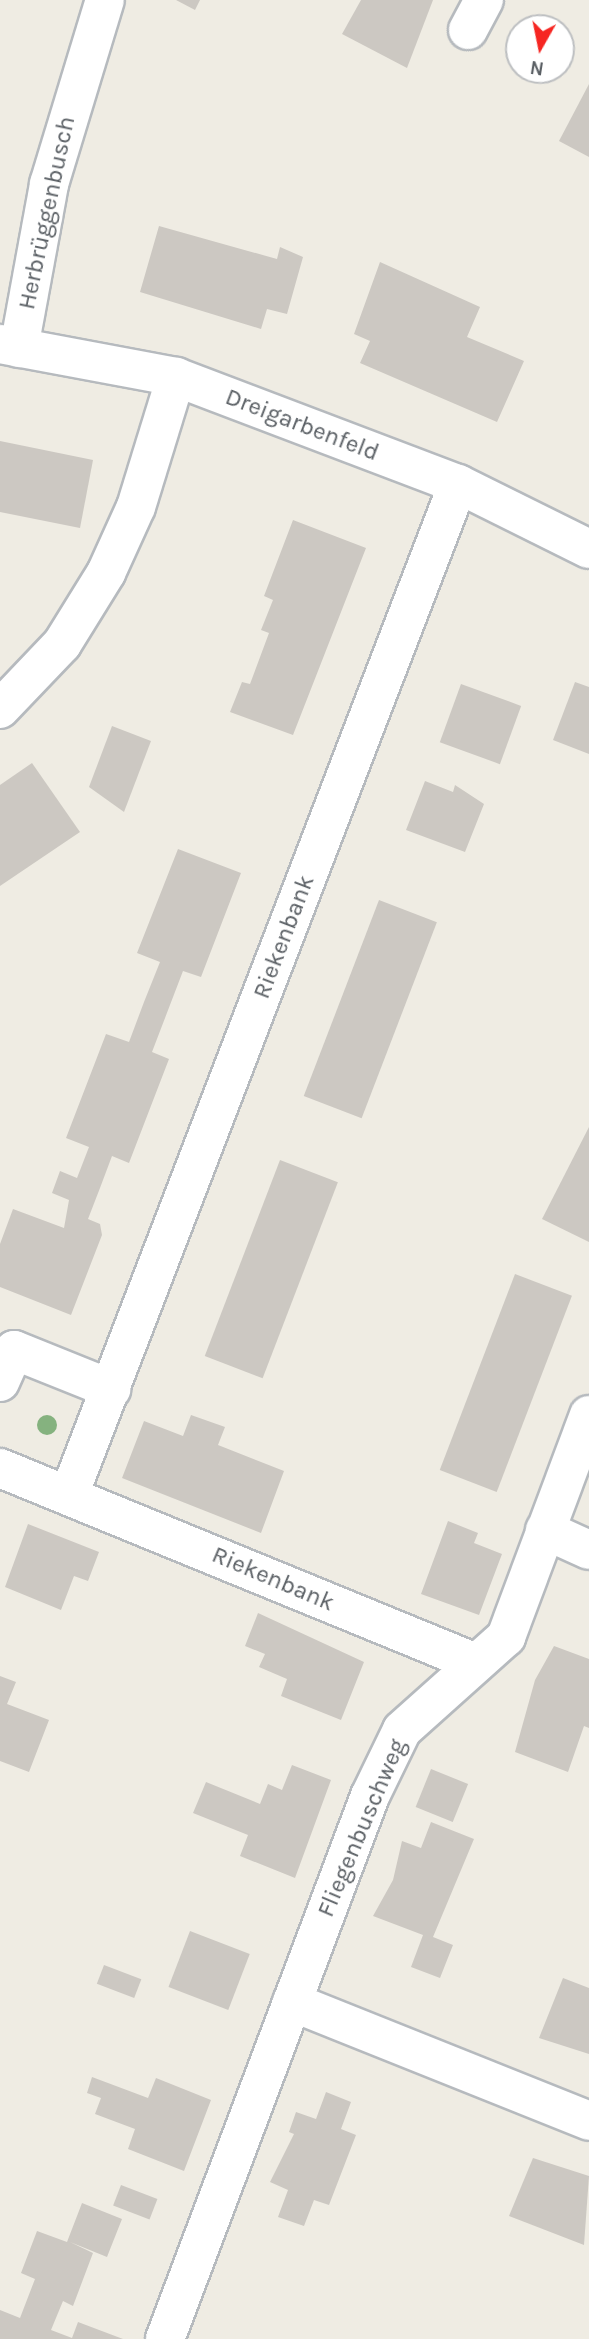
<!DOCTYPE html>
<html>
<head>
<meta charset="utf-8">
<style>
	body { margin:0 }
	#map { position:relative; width:589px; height:2339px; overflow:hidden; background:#efece3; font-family:Karla,sans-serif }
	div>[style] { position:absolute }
	.building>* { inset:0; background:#ccc8c2; transform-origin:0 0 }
	.roads { filter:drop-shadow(2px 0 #b6babe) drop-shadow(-2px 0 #b6babe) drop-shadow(0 2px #b6babe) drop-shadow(0 -2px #b6babe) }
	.minor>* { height:38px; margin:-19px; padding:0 19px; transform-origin:19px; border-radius:19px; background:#fff }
	.trees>* { width:20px; height:20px; margin:-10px; border-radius:50%; background:#85b27f }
	span { translate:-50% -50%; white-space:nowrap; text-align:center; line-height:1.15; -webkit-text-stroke:5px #fff; paint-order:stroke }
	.street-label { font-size:24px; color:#5b6065 }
	.north { position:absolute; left:505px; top:14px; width:70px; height:70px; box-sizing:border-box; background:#fff; border:2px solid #bdbfc1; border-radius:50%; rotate:189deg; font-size:19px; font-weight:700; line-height:28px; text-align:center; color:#5b6065 }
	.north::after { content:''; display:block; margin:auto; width:24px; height:32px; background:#f62622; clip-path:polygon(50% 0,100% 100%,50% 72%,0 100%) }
</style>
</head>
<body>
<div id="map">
	<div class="building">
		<i style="clip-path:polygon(176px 0,200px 0,195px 10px)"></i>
		<i style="clip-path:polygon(361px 0,433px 0,407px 68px,342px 34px)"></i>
		<i style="clip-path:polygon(589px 84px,589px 157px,559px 141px)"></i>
		<i style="clip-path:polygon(159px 226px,277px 259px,280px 247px,303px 257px,287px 314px,267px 309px,261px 329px,140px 292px)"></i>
		<i style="clip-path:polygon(380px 262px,480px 307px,467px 337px,524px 361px,497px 422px,360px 363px,370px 341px,354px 334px)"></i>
		<i style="clip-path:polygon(0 441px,93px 460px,80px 528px,0 512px)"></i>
		<i style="clip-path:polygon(293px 520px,366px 548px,293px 735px,230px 712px,242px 682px,250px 684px,269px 633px,261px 630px,273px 600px,264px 596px)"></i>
		<i style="clip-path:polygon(575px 682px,589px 687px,589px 754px,553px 740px)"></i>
		<i style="left:461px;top:684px;width:64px;height:62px;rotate:20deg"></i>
		<i style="clip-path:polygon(112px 726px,151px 741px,124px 812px,89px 787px)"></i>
		<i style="clip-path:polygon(32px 763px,80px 832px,0 886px,0 785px)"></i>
		<i style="clip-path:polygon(425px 781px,453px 792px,455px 785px,484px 804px,465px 852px,406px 830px)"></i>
		<i style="clip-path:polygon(178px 849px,241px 873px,201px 977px,183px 971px,152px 1052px,169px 1059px,129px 1163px,112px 1156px,100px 1188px,88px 1219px,100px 1224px,102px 1235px,71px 1315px,0 1287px,0 1244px,13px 1209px,64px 1228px,69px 1200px,52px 1193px,60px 1171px,77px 1178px,89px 1147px,66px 1138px,106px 1034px,129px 1042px,144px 1002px,160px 962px,137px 953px)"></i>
		<i style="left:379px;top:900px;width:62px;height:210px;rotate:21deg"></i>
		<i style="clip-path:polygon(589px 1127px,589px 1242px,542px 1219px)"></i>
		<i style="left:280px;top:1160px;width:62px;height:210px;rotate:21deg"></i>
		<i style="left:515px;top:1274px;width:61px;height:210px;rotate:21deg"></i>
		<i style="clip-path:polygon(191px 1415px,225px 1427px,218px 1445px,284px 1471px,261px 1533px,122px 1478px,144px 1421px,183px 1436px)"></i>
		<i style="clip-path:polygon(448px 1521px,478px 1533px,474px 1543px,502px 1554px,479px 1615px,421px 1594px)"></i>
		<i style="clip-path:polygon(28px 1524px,99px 1552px,88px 1581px,74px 1576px,61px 1610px,5px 1587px)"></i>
		<i style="clip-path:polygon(258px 1613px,364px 1662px,341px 1720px,281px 1696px,287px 1679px,259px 1667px,265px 1654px,245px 1646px)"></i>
		<i style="clip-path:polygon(554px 1646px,589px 1659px,589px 1728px,584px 1726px,568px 1772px,515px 1752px,535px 1680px)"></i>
		<i style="clip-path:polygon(0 1676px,16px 1682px,7px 1704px,49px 1720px,29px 1772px,0 1761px)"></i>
		<i style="clip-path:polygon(292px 1765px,331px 1780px,295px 1878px,240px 1856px,248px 1835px,193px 1813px,206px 1782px,260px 1804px,268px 1784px,282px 1790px)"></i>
		<i style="left:431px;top:1769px;width:40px;height:41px;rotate:22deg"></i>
		<i style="clip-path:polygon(431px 1822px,474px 1839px,433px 1937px,453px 1945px,440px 1978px,411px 1967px,423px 1935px,373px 1916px,393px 1880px,402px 1841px,421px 1848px)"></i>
		<i style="left:190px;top:1931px;width:64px;height:60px;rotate:21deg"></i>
		<i style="left:104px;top:1965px;width:40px;height:20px;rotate:21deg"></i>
		<i style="clip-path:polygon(563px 1978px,589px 1988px,589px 2054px,539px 2038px)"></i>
		<i style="clip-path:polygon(92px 2077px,148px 2098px,156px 2078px,211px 2100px,184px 2171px,128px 2149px,135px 2129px,95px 2114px,101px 2098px,87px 2093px)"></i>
		<i style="clip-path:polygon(326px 2092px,351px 2102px,341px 2129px,356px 2135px,329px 2205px,314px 2200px,304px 2226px,278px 2217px,288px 2190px,270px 2182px,294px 2134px,289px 2132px,296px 2112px,316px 2119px)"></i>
		<i style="clip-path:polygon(533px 2158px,589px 2176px,584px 2245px,509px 2216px)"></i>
		<i style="left:121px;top:2185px;width:39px;height:22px;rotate:21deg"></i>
		<i style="clip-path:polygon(82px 2203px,122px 2219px,107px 2257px,70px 2242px,93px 2253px,73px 2306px,63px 2301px,51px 2330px,72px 2338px,78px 2322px,123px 2339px,0 2339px,0 2310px,20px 2318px,35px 2279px,21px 2273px,37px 2231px,67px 2242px)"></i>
	</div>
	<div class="roads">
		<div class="minor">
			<i style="left:468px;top:30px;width:34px;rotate:-62deg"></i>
			<i style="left:0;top:344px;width:179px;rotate:10.6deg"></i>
			<i style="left:176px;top:377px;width:302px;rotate:20.8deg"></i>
			<i style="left:458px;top:484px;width:146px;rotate:26.4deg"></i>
			<i style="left:19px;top:348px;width:167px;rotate:-79.6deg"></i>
			<i style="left:49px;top:184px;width:192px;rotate:-73.1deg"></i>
			<i style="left:0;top:709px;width:90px;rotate:-46.4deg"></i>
			<i style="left:62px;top:644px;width:84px;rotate:-58.2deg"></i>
			<i style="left:106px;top:573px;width:72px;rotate:-65.6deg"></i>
			<i style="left:136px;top:507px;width:136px;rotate:-72.9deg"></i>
			<i style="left:0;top:1382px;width:35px;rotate:-66deg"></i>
			<i style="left:14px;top:1350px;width:105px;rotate:21.9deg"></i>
			<i style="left:0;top:1468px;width:514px;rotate:22.28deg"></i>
			<i style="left:69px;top:1495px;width:1083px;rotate:-68.95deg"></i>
			<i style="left:545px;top:1530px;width:48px;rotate:24.4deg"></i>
			<i style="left:292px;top:2002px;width:320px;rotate:21.8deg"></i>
			<i style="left:165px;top:2339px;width:580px;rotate:-69.32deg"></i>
			<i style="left:370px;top:1796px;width:73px;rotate:-64.1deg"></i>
			<i style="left:402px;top:1730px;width:140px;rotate:-41.8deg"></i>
			<i style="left:506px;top:1637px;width:237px;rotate:-69.5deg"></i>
		</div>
	</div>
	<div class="trees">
		<i style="left:47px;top:1425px"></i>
	</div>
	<div class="street-label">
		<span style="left:47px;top:213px;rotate:-78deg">Herbrüggenbusch</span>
		<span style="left:302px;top:425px;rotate:21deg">Dreigarbenfeld</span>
		<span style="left:284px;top:937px;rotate:-69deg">Riekenbank</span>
		<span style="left:273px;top:1579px;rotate:23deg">Riekenbank</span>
		<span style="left:362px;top:1828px;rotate:-67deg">Fliegenbuschweg</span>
	</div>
	<div class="north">N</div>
</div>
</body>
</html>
